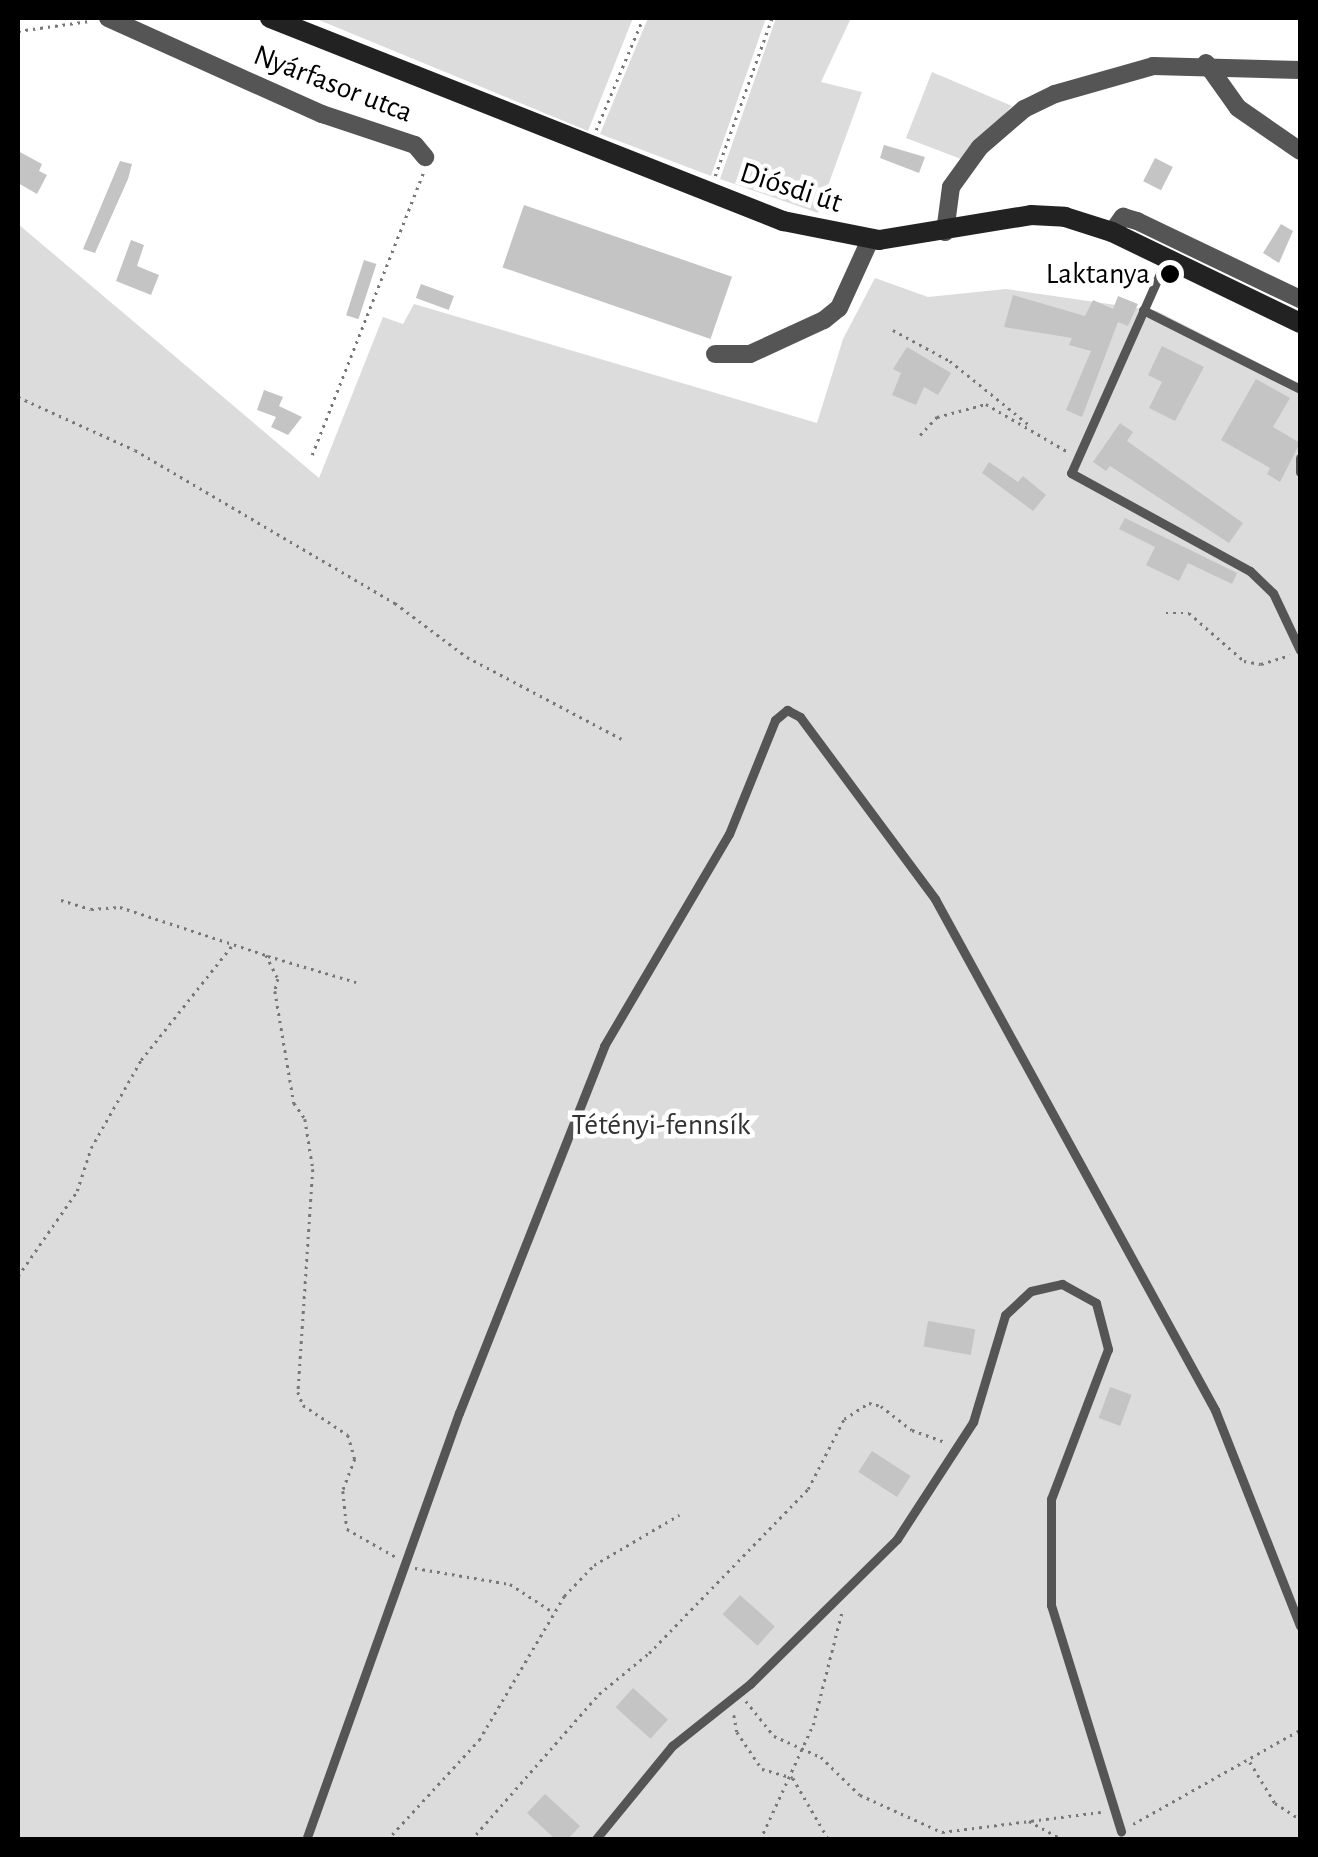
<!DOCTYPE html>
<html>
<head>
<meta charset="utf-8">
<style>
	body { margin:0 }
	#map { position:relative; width:1318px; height:1857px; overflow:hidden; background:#fff; font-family:"Alegreya Sans",sans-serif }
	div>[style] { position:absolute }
	.green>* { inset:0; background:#dcdcdc }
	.building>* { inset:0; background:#c4c4c4; transform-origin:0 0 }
	.path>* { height:2.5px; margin-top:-1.25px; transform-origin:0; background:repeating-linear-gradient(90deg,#777 0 2.5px,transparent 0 7.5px) }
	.lane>* { height:9px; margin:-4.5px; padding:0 4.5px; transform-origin:4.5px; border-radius:4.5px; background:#555 }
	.street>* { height:18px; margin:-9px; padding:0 9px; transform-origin:9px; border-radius:9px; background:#555 }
	.secondary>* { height:20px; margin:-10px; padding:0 10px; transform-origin:10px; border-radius:10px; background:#222 }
	.dots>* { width:28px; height:28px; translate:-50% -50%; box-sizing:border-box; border:5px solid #fff; border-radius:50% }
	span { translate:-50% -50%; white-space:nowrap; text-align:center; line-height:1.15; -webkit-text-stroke:9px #fff; paint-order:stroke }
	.street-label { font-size:30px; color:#000 }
	.poi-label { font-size:30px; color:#000 }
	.right { translate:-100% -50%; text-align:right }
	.park-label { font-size:30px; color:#333 }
	.frame { position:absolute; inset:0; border:20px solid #000; pointer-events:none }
</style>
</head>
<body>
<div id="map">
	<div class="green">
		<i style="clip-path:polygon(314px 18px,633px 18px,588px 131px)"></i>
		<i style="clip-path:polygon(648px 18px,766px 18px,711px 176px,600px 134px)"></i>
		<i style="clip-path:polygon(776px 18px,851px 18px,821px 82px,862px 92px,818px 213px,720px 179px)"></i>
		<i style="clip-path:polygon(932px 72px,1012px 106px,961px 159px,906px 138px)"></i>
		<i style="clip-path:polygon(18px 224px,319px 478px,383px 317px,403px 324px,414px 304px,817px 423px,843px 339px,875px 278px,928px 297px,1006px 289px,1157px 311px,1300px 384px,1300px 1839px,18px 1839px)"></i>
	</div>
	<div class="building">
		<i style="clip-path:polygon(884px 145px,925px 157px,919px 173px,880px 158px)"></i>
		<i style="clip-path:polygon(18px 151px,42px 164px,39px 171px,47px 175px,37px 194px,18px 183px)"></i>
		<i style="left:1155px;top:158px;width:20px;height:26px;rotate:27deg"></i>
		<i style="clip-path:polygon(120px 161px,132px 164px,128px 179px,95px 253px,83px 249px)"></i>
		<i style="left:524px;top:205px;width:220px;height:66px;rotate:19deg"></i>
		<i style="clip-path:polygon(1281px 224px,1293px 231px,1279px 263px,1263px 253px)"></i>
		<i style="clip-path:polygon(131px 240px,144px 245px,137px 266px,159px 275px,151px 295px,116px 281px)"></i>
		<i style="left:364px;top:260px;width:13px;height:58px;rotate:18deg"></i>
		<i style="left:421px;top:284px;width:35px;height:15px;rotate:20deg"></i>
		<i style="clip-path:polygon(1013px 295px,1085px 316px,1093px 300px,1113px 309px,1118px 296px,1138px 304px,1128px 326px,1118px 322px,1082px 417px,1066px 410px,1091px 351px,1069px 345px,1072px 338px,1004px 327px)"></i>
		<i style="clip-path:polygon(1162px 346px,1204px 367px,1175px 421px,1149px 408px,1162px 382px,1148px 375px)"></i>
		<i style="clip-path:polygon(907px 347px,951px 373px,938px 395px,924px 387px,916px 405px,892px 395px,901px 373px,893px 369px)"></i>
		<i style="clip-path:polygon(1256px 379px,1290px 398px,1273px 427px,1300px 443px,1280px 482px,1267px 474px,1270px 468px,1221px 440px)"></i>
		<i style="clip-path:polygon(264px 390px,283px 397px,279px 406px,302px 417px,288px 435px,271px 427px,276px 417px,257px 410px)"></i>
		<i style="clip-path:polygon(1120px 423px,1133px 432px,1127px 441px,1243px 523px,1229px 543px,1110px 466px,1106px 471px,1093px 462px)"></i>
		<i style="clip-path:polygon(989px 462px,1018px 482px,1023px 476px,1046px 495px,1033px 511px,982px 473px)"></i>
		<i style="clip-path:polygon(1125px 518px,1237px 573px,1232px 584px,1188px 563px,1179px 581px,1146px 565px,1155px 547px,1119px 529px)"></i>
		<i style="left:928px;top:1321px;width:48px;height:26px;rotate:10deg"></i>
		<i style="left:1110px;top:1387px;width:23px;height:33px;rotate:20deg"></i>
		<i style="left:872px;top:1451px;width:46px;height:25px;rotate:33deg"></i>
		<i style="left:740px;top:1595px;width:47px;height:26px;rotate:42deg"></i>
		<i style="left:633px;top:1688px;width:47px;height:26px;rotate:42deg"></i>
		<i style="clip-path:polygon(545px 1794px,580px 1826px,567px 1840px,556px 1840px,527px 1813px)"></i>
	</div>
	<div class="path">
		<i style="left:18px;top:31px;width:72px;rotate:-8deg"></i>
		<i style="left:596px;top:130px;width:121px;rotate:-67.2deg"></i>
		<i style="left:715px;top:176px;width:168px;rotate:-70.2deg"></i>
		<i style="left:893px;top:330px;width:65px;rotate:28.5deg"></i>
		<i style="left:950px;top:361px;width:100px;rotate:38.9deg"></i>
		<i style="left:18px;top:397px;width:128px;rotate:24.4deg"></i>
		<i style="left:135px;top:450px;width:302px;rotate:30.5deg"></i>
		<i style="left:395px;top:603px;width:90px;rotate:36.9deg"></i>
		<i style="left:467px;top:657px;width:175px;rotate:27.9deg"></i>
		<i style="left:920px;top:435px;width:25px;rotate:-47deg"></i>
		<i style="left:937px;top:417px;width:51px;rotate:-14.9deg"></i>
		<i style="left:986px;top:404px;width:95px;rotate:30.3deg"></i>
		<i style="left:312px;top:455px;width:303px;rotate:-68.5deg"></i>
		<i style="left:1166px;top:613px;width:23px"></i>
		<i style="left:1189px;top:613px;width:73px;rotate:41.1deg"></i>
		<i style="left:1244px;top:661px;width:17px;rotate:10deg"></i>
		<i style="left:1261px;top:664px;width:30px;rotate:-17deg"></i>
		<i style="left:61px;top:900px;width:31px;rotate:17deg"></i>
		<i style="left:91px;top:909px;width:29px;rotate:-4deg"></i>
		<i style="left:120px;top:907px;width:154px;rotate:18.2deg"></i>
		<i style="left:266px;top:955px;width:27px;rotate:63deg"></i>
		<i style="left:278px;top:979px;width:12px;rotate:104deg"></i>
		<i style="left:275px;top:991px;width:114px;rotate:80.4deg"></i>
		<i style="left:294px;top:1103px;width:19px;rotate:55deg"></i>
		<i style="left:305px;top:1119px;width:51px;rotate:80.9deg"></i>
		<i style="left:313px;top:1169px;width:224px;rotate:93.8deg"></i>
		<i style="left:298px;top:1392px;width:14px;rotate:69deg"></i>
		<i style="left:303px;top:1405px;width:54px;rotate:33.7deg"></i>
		<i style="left:348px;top:1435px;width:25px;rotate:74deg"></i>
		<i style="left:355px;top:1459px;width:34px;rotate:111deg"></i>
		<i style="left:343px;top:1491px;width:38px;rotate:84deg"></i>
		<i style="left:347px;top:1529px;width:56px;rotate:29.7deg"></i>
		<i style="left:268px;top:956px;width:92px;rotate:16.5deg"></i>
		<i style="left:18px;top:1276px;width:103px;rotate:-55.2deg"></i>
		<i style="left:77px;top:1191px;width:45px;rotate:-72deg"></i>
		<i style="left:91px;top:1148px;width:101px;rotate:-60.4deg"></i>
		<i style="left:141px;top:1060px;width:149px;rotate:-51.5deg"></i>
		<i style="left:415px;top:1568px;width:96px;rotate:9.6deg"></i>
		<i style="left:510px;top:1584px;width:51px;rotate:33.1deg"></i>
		<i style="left:746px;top:1701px;width:45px;rotate:51.3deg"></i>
		<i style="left:774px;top:1736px;width:51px;rotate:24.1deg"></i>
		<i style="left:821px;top:1757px;width:54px;rotate:44.3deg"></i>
		<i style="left:860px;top:1795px;width:90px;rotate:24.3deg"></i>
		<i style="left:942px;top:1832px;width:160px;rotate:-7.2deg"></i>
		<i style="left:734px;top:1715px;width:17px;rotate:80deg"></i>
		<i style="left:737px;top:1732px;width:45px;rotate:56deg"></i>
		<i style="left:762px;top:1769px;width:32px;rotate:16deg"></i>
		<i style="left:793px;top:1778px;width:72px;rotate:59.9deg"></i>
		<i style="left:1250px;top:1762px;width:48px;rotate:58.6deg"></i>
		<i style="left:1275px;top:1803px;width:30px;rotate:33deg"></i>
		<i style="left:1029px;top:1821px;width:39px;rotate:29deg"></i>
		<i style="left:1133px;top:1824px;width:192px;rotate:-29.4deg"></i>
		<i style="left:387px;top:1840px;width:136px;rotate:-47.4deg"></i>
		<i style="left:479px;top:1740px;width:167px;rotate:-59.4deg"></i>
		<i style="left:564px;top:1596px;width:43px;rotate:-45.9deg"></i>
		<i style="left:594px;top:1565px;width:99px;rotate:-30.5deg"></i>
		<i style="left:471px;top:1840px;width:194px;rotate:-48.8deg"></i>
		<i style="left:599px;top:1694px;width:65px;rotate:-39.4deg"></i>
		<i style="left:649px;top:1653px;width:228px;rotate:-45.9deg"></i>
		<i style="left:808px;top:1489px;width:79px;rotate:-62.8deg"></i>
		<i style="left:844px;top:1419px;width:30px;rotate:-33deg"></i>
		<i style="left:869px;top:1403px;width:12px;rotate:14deg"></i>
		<i style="left:881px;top:1406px;width:39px;rotate:38deg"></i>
		<i style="left:912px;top:1430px;width:33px;rotate:20deg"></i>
		<i style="left:760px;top:1840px;width:127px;rotate:-65.3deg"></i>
		<i style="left:813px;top:1725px;width:118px;rotate:-75.7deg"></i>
	</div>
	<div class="lane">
		<i style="left:1166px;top:260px;width:233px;rotate:114deg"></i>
		<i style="left:1071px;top:473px;width:204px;rotate:28.7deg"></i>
		<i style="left:1250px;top:571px;width:32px;rotate:44deg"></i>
		<i style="left:1273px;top:593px;width:63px;rotate:64.7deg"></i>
		<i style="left:1143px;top:310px;width:176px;rotate:26.7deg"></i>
		<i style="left:1300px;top:458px;width:14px;rotate:90deg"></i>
		<i style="left:306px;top:1840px;width:454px;rotate:-70.3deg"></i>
		<i style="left:459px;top:1413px;width:395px;rotate:-68.4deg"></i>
		<i style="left:604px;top:1046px;width:246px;rotate:-59.5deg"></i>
		<i style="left:729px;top:834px;width:123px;rotate:-68deg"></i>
		<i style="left:775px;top:720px;width:16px;rotate:-40deg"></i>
		<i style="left:787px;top:710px;width:15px;rotate:28deg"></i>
		<i style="left:800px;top:717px;width:227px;rotate:53.4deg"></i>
		<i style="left:935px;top:899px;width:583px;rotate:61.28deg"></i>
		<i style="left:1215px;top:1410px;width:232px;rotate:68.5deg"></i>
		<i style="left:595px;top:1840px;width:122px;rotate:-50.7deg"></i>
		<i style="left:672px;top:1746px;width:100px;rotate:-38.5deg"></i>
		<i style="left:750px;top:1684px;width:206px;rotate:-44.6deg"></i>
		<i style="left:897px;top:1539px;width:140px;rotate:-57deg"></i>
		<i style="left:973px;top:1422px;width:112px;rotate:-73.3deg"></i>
		<i style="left:1005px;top:1315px;width:35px;rotate:-43deg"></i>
		<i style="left:1031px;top:1291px;width:32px;rotate:-13deg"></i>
		<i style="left:1062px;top:1284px;width:39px;rotate:29deg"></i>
		<i style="left:1096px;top:1303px;width:48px;rotate:75.4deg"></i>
		<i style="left:1108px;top:1349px;width:160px;rotate:110.8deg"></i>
		<i style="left:1051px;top:1499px;width:106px;rotate:90deg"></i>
		<i style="left:1051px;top:1605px;width:237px;rotate:72.8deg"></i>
	</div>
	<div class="street">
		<i style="left:108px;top:18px;width:235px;rotate:24.2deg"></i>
		<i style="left:322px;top:114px;width:98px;rotate:18.4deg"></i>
		<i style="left:415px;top:145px;width:16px;rotate:50deg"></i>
		<i style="left:1206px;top:63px;width:55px;rotate:54.6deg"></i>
		<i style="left:1238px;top:108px;width:75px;rotate:34.7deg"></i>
		<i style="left:945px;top:232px;width:45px;rotate:-82.4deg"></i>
		<i style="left:951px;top:187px;width:49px;rotate:-54.1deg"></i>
		<i style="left:980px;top:147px;width:58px;rotate:-40.8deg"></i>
		<i style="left:1024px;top:109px;width:34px;rotate:-26deg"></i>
		<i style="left:1055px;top:94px;width:102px;rotate:-15.9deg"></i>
		<i style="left:1153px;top:66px;width:147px;rotate:1.6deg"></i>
		<i style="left:1112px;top:232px;width:19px;rotate:-54deg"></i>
		<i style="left:1123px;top:217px;width:15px;rotate:16deg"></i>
		<i style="left:1137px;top:221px;width:181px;rotate:25.6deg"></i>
		<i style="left:715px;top:354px;width:35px"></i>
		<i style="left:750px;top:354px;width:81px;rotate:-24.7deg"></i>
		<i style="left:824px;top:320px;width:19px;rotate:-39deg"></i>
		<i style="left:839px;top:308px;width:75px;rotate:-65.5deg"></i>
	</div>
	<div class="secondary">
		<i style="left:270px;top:18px;width:552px;rotate:21.59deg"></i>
		<i style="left:783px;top:221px;width:98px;rotate:11.2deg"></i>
		<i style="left:879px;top:240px;width:154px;rotate:-9.3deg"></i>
		<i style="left:1031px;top:215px;width:34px;rotate:3deg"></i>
		<i style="left:1065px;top:217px;width:49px;rotate:17.7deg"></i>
		<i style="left:1112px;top:232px;width:209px;rotate:25.8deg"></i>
	</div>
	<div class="dots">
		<i style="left:1170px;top:274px;background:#000"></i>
	</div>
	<div class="street-label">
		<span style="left:333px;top:84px;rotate:21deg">Nyárfasor utca</span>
		<span style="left:791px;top:188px;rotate:18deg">Diósdi út</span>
	</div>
	<div class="poi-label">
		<span class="right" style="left:1150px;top:274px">Laktanya</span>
	</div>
	<div class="park-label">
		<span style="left:661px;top:1125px">Tétényi-fennsík</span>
	</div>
	<div class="frame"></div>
</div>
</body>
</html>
